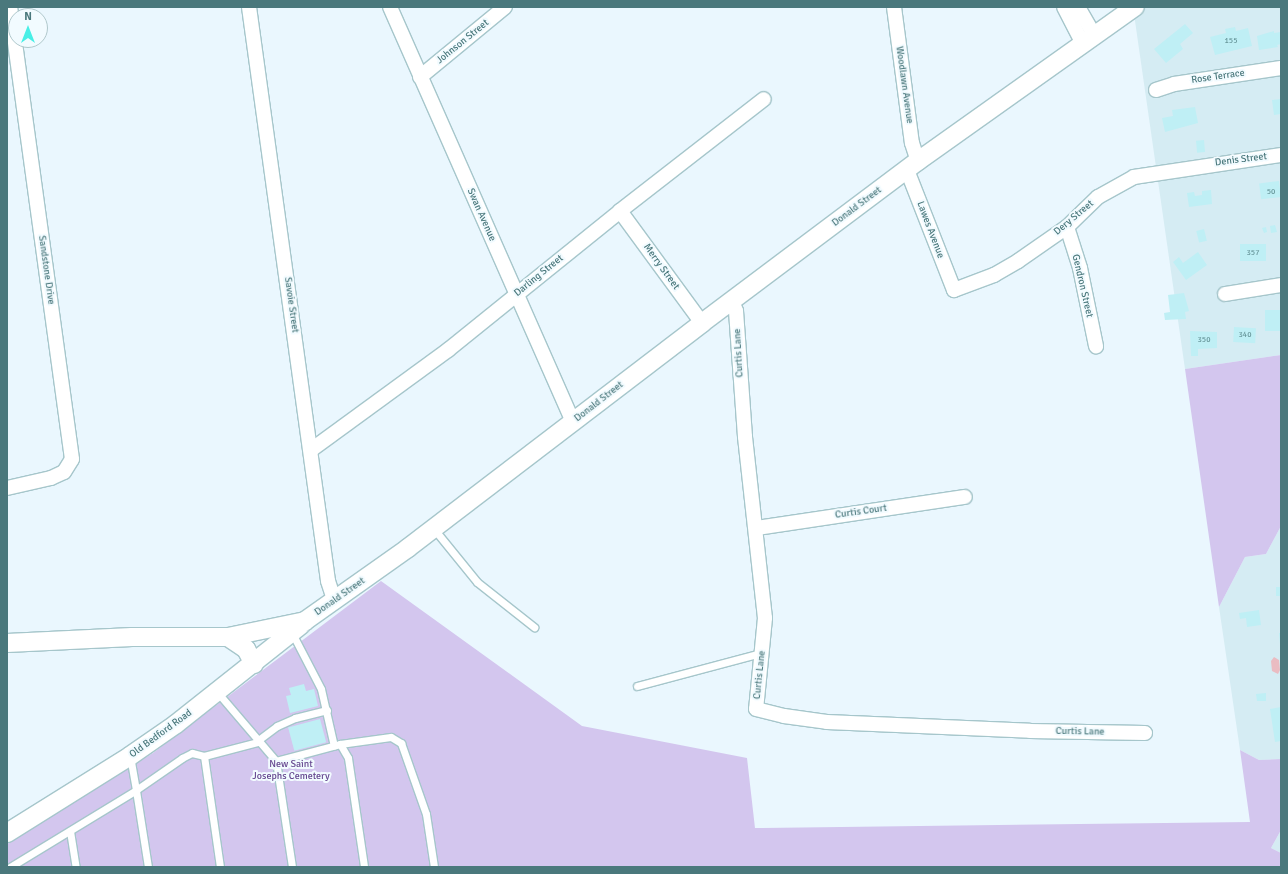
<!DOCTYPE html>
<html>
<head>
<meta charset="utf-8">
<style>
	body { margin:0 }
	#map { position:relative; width:1288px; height:874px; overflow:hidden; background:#eaf7fe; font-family:Signika,sans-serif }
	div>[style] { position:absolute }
	.residential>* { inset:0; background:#d5ecf3 }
	.green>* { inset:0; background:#d3c6ee }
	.water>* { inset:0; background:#eabcc2 }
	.building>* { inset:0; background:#bfeff5; transform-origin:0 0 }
	.roads { filter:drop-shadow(1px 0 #a6c6cb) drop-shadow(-1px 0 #a6c6cb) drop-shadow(0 1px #a6c6cb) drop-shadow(0 -1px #a6c6cb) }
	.service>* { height:7px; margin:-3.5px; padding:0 3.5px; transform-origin:3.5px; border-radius:3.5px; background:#fff }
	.minor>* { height:14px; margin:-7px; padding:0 7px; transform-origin:7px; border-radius:7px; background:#fff }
	.tertiary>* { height:18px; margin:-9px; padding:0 9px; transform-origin:9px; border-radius:9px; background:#fff }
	span { translate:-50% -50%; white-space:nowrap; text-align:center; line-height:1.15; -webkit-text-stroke:4px #f2fbff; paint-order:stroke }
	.number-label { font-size:8px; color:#67969a }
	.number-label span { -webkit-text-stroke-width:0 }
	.street-label { font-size:10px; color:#4a787c }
	.park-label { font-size:10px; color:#65468f }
	.frame { position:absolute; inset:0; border:8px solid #4a787c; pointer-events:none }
	.north { position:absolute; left:8px; top:8px; width:40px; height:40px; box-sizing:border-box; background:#f2fbff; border:1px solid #afc7cb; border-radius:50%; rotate:0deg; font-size:11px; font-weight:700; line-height:16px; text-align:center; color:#4a787c }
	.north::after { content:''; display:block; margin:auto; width:14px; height:18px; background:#48efe6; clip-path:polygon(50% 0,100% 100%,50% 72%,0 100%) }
</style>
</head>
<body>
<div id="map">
	<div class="residential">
		<i style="clip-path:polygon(1133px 7px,1281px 7px,1281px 355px,1185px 369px)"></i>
		<i style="clip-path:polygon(1281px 526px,1281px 759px,1259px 760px,1240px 750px,1219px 607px,1245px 557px,1266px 554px)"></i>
		<i style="clip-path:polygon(1281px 830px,1281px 853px,1271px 848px)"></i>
	</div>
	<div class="green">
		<i style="clip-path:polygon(1281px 355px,1281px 526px,1266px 554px,1245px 557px,1219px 607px,1185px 369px)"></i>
		<i style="clip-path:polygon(381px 581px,582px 726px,747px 758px,755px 828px,1250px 822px,1240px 750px,1259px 760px,1281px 759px,1281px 830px,1271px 848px,1281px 853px,1281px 867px,7px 867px,7px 844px,153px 753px)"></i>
	</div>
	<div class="water">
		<i style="clip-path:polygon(1274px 657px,1279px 660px,1280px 670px,1278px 674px,1272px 671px,1271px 661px)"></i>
	</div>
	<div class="building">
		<i style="clip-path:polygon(1185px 24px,1193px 33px,1180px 44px,1183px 49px,1166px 63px,1154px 49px)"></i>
		<i style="clip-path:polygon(1235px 27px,1236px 31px,1248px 28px,1252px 46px,1215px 55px,1210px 37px,1226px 33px,1225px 29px)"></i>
		<i style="clip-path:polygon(1274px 31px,1274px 33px,1281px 32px,1281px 44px,1277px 45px,1278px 47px,1259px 50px,1257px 36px)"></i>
		<i style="clip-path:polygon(1281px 99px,1281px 114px,1274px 115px,1272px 100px)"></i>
		<i style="clip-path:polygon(1195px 107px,1198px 123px,1165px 132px,1162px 118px,1173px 116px,1172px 110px)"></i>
		<i style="left:1204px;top:140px;width:12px;height:8px;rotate:85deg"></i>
		<i style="left:1279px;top:181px;width:16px;height:20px;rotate:83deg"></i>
		<i style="clip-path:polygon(1211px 190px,1212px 204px,1189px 207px,1187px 193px,1194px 192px,1195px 196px,1202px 195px,1202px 191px)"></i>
		<i style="clip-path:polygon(1275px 225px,1277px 232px,1271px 233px,1270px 226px)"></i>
		<i style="clip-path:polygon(1266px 227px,1267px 232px,1264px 233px,1262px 228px)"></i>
		<i style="left:1204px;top:229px;width:12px;height:8px;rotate:76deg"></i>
		<i style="left:1240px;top:244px;width:26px;height:17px"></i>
		<i style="clip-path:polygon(1198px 252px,1207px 265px,1186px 280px,1173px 262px,1179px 257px,1183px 263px)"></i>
		<i style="clip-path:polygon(1184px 293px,1189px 311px,1185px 312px,1186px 319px,1165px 320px,1164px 313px,1170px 312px,1168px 295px)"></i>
		<i style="left:1265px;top:310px;width:16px;height:21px"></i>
		<i style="left:1234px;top:327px;width:22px;height:15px;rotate:3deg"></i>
		<i style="clip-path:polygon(1190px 331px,1217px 332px,1217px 348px,1198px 349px,1198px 356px,1191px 356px)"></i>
		<i style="left:1276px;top:587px;width:5px;height:9px"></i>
		<i style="clip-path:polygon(1259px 610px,1261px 625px,1247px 627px,1246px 618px,1240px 619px,1239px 613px)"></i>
		<i style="clip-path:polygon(1279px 633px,1281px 633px,1281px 644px,1280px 644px)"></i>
		<i style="clip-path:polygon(304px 684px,306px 691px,314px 689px,318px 706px,290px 713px,286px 696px,291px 695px,289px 688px)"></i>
		<i style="clip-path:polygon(1266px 693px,1266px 701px,1257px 701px,1256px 694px)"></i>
		<i style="clip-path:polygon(1281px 707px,1281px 741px,1275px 742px,1270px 709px)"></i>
		<i style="left:320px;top:719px;width:24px;height:33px;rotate:75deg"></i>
	</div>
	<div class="roads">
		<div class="service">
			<i style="left:434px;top:529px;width:68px;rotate:50.9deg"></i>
			<i style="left:477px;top:582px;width:73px;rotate:38.3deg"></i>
			<i style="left:292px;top:633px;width:63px;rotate:62.6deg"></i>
			<i style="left:321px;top:689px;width:58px;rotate:77.2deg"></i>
			<i style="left:637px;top:686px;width:128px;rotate:-14.9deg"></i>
			<i style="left:218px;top:693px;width:89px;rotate:49.5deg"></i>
			<i style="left:276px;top:761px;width:107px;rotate:81.4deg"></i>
			<i style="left:257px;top:741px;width:25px;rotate:-37deg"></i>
			<i style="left:277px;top:726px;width:20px;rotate:-24deg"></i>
			<i style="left:295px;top:718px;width:33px;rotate:-14deg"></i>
			<i style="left:340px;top:744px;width:51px;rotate:-7.8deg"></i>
			<i style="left:391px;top:737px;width:12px;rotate:31deg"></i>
			<i style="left:401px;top:743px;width:75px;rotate:70.6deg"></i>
			<i style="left:426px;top:814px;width:54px;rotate:81.4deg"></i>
			<i style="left:204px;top:756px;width:56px;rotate:-14.5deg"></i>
			<i style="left:276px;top:761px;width:66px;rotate:-14.9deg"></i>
			<i style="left:340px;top:744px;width:16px;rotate:60deg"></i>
			<i style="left:348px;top:758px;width:110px;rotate:81.6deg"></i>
			<i style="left:70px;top:831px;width:36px;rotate:81deg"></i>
			<i style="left:10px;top:867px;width:148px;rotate:-31.4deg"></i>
			<i style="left:136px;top:790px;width:34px;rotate:-100deg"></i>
			<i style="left:148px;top:867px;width:78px;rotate:-98.9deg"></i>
			<i style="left:136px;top:790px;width:56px;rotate:-34.8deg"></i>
			<i style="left:182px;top:758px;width:11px;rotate:-27deg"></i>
			<i style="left:192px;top:753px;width:12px;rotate:14deg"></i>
			<i style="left:204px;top:756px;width:112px;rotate:81.8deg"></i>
		</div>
		<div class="minor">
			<i style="left:249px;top:7px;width:579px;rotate:82.16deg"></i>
			<i style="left:328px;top:581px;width:22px;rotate:72deg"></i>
			<i style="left:390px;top:7px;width:454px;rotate:66.2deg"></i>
			<i style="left:894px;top:7px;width:137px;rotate:82.5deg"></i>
			<i style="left:912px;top:143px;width:19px;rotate:72deg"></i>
			<i style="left:1064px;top:7px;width:42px;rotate:62.8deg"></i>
			<i style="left:1078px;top:7px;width:34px;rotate:60deg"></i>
			<i style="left:420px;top:77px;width:110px;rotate:-39.5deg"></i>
			<i style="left:1156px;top:90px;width:19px;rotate:-18deg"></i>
			<i style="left:1174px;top:84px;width:108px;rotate:-8.5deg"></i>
			<i style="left:907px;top:170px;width:129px;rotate:68.6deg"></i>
			<i style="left:954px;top:290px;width:43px;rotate:-20.6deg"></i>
			<i style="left:994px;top:275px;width:28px;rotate:-30deg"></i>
			<i style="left:1018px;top:261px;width:60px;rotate:-34.8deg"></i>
			<i style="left:1067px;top:227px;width:43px;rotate:-44.1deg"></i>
			<i style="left:1098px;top:197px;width:41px;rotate:-29.1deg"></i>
			<i style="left:1134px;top:177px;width:149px;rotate:-8.5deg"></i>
			<i style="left:620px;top:211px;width:139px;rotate:53.8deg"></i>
			<i style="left:1067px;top:227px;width:43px;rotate:72.4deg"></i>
			<i style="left:1080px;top:268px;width:80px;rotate:78.4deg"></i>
			<i style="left:1225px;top:294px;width:57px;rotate:-9.1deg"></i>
			<i style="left:732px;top:301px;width:11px;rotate:68deg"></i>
			<i style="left:736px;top:311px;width:126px;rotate:85.9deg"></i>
			<i style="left:745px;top:437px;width:182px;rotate:83.7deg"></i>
			<i style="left:765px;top:618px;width:91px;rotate:95.6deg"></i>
			<i style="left:756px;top:709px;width:29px;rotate:14deg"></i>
			<i style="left:784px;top:716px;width:43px;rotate:7.9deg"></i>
			<i style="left:827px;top:722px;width:203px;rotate:2.5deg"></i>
			<i style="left:1030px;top:731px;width:115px;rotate:1deg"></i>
			<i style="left:311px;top:450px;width:170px;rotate:-36.1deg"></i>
			<i style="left:448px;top:350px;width:221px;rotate:-38.9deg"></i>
			<i style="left:620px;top:211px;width:182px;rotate:-37.9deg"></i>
			<i style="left:7px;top:488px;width:45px;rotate:-12.8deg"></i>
			<i style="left:51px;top:478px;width:14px;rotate:-25deg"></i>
			<i style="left:64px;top:472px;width:15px;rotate:-58deg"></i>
			<i style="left:72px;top:459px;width:456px;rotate:-97.8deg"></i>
			<i style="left:757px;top:528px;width:210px;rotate:-8.5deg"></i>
		</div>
		<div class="tertiary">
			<i style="left:228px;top:637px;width:22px;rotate:34deg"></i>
			<i style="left:246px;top:649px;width:17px;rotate:62deg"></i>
			<i style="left:7px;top:643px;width:125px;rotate:-2.7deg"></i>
			<i style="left:132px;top:637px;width:96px"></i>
			<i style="left:228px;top:637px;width:79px;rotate:-11.7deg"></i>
			<i style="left:305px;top:621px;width:126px;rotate:-35.3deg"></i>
			<i style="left:408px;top:548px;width:370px;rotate:-37.4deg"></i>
			<i style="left:702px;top:323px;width:270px;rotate:-36.9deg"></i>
			<i style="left:918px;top:161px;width:266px;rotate:-35.4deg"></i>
			<i style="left:7px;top:833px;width:145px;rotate:-32deg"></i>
			<i style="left:130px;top:756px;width:56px;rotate:-34.8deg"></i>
			<i style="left:176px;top:724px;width:159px;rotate:-38.4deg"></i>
		</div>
	</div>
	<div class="number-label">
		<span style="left:1231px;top:41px">155</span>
		<span style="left:1271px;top:192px">50</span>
		<span style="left:1253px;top:253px">357</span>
		<span style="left:1245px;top:335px">340</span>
		<span style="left:1204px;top:340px">350</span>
	</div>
	<div class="street-label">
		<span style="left:463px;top:42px;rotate:-39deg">Johnson Street</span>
		<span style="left:1218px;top:77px;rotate:-8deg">Rose Terrace</span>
		<span style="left:904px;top:85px;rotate:82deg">Woodlawn Avenue</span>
		<span style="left:1241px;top:160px;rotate:-7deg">Denis Street</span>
		<span style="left:857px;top:207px;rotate:-37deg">Donald Street</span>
		<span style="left:481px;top:215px;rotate:66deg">Swan Avenue</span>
		<span style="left:1074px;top:218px;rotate:-40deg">Dery Street</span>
		<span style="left:930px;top:230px;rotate:69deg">Lawes Avenue</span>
		<span style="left:661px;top:267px;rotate:54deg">Merry Street</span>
		<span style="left:46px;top:270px;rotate:82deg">Sandstone Drive</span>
		<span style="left:539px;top:276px;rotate:-39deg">Darling Street</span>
		<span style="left:1082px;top:286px;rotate:77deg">Gendron Street</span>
		<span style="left:291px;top:305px;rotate:82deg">Savoie Street</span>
		<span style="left:739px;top:353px;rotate:-93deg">Curtis Lane</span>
		<span style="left:599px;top:402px;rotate:-38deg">Donald Street</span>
		<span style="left:861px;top:512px;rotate:-8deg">Curtis Court</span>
		<span style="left:340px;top:597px;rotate:-35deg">Donald Street</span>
		<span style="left:760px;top:675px;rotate:-84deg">Curtis Lane</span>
		<span style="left:1080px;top:732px;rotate:1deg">Curtis Lane</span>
		<span style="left:161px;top:734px;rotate:-36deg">Old Bedford Road</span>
	</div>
	<div class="park-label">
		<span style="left:291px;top:770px">New Saint<br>Josephs Cemetery</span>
	</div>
	<div class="frame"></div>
	<div class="north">N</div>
</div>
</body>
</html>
